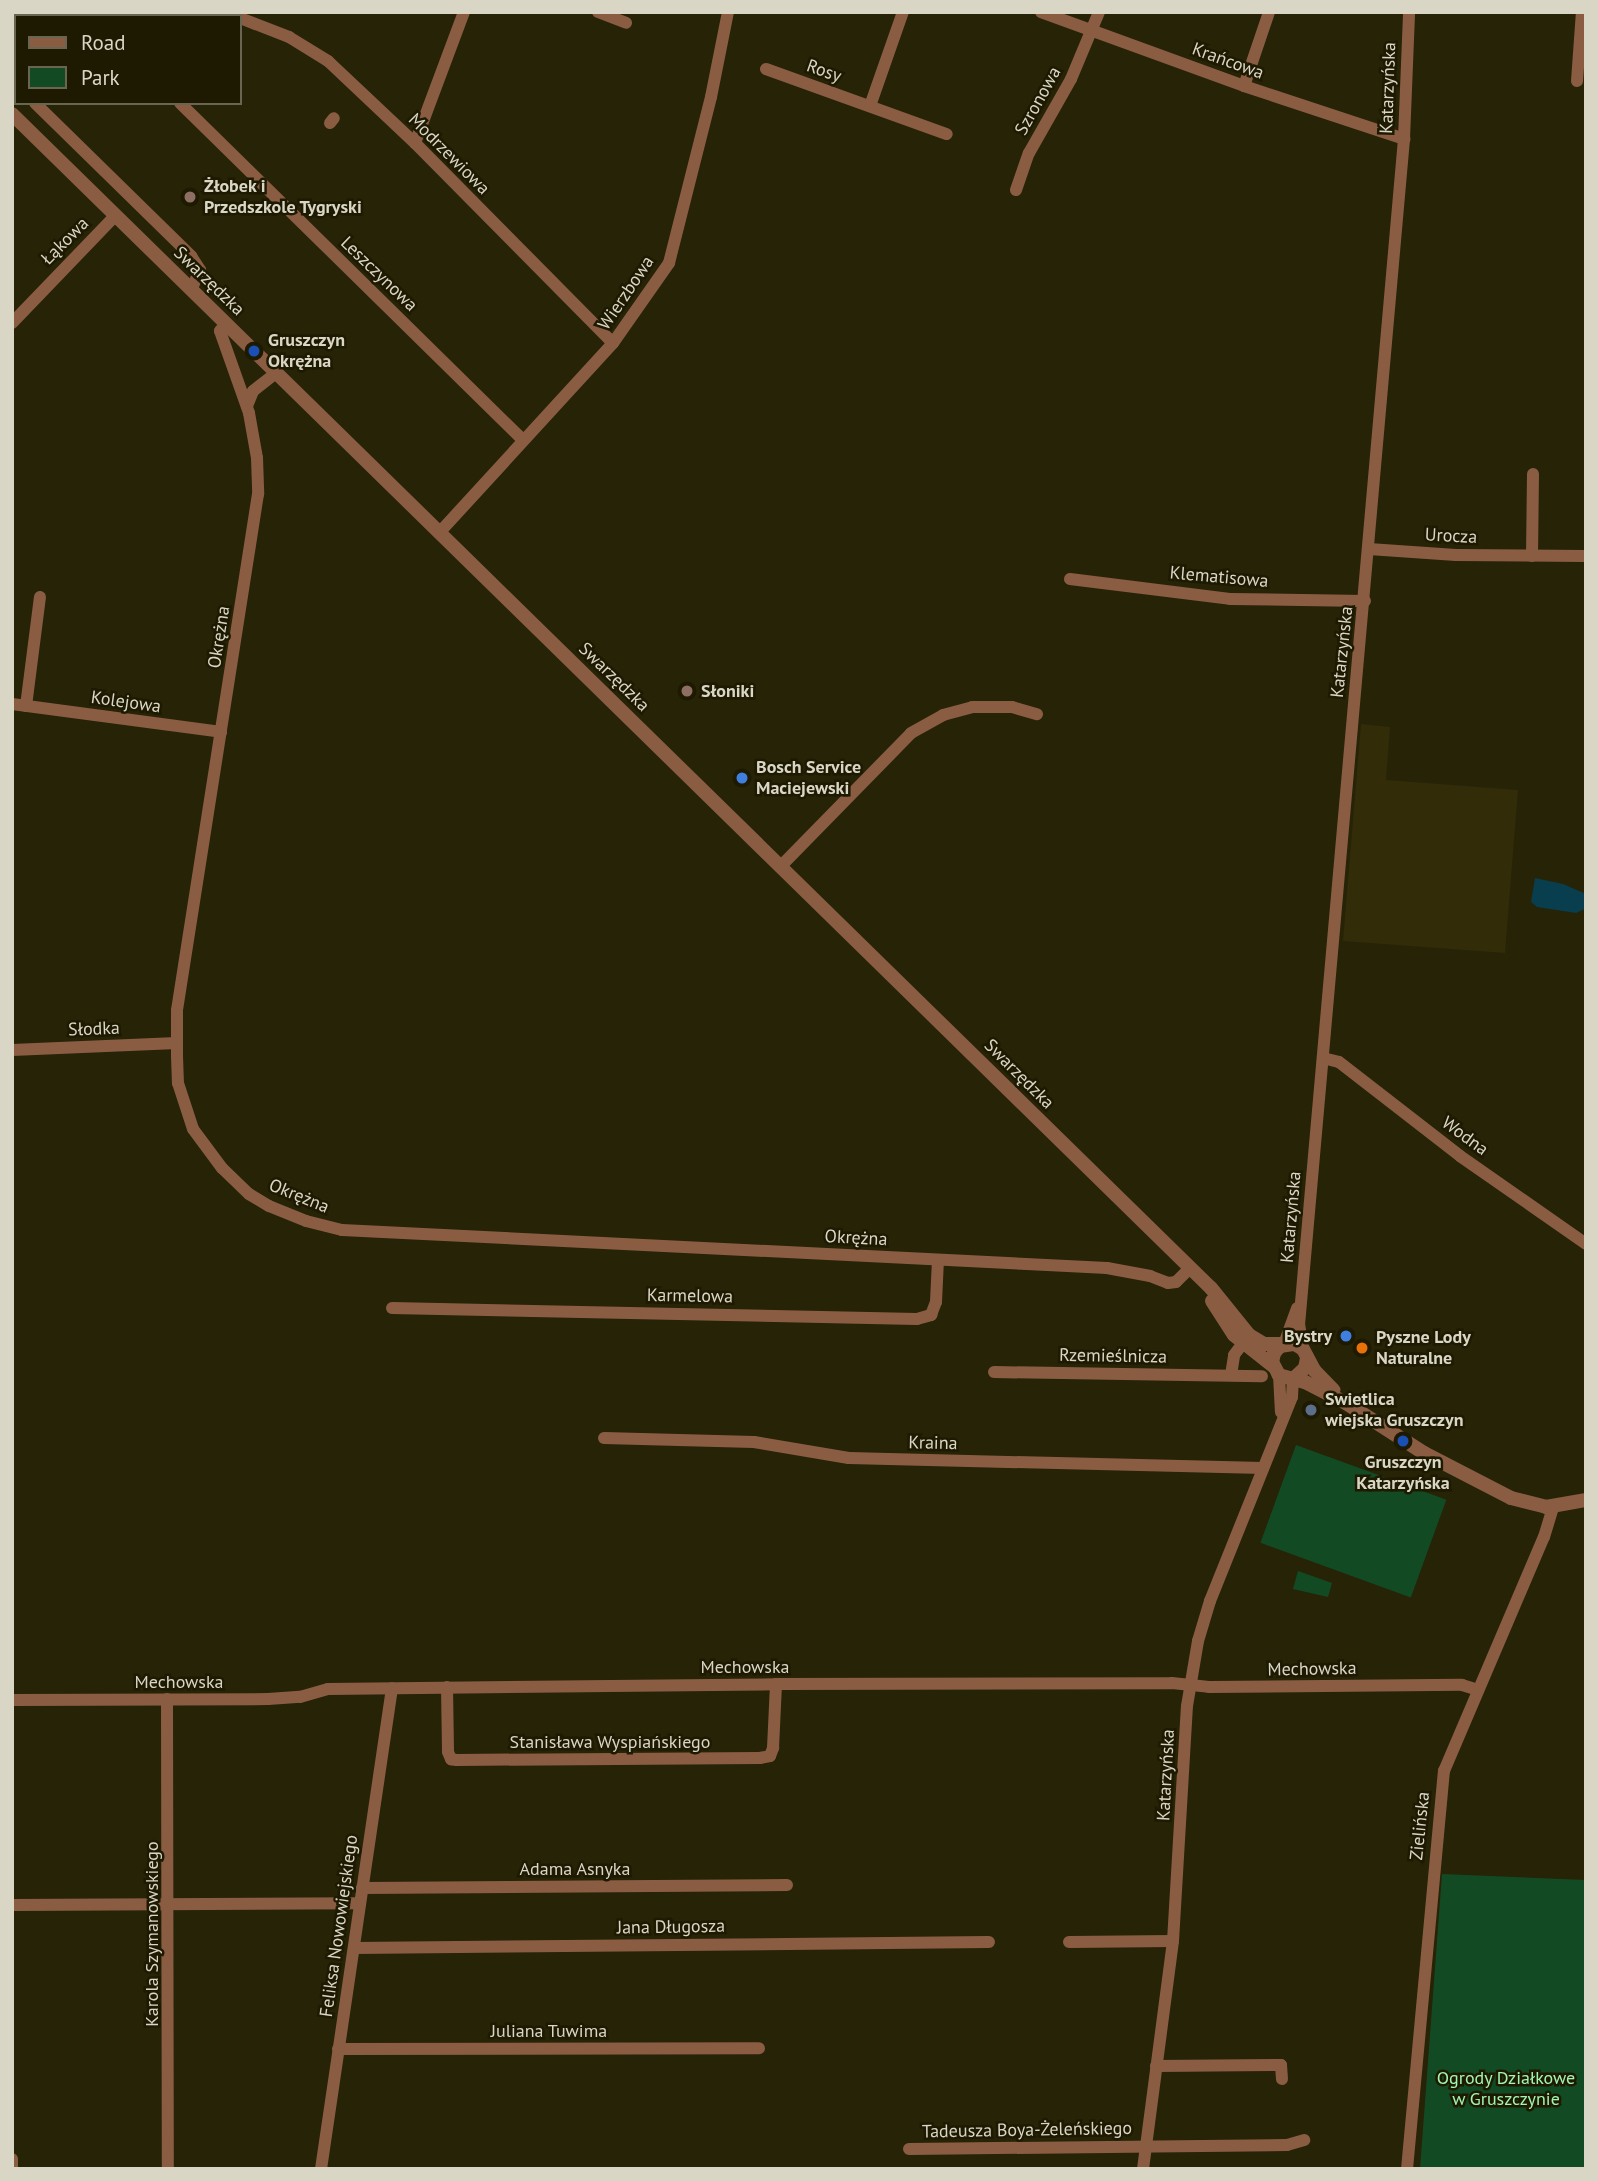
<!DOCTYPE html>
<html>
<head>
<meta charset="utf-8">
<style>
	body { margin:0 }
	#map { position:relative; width:1598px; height:2181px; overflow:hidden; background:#272307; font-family:"PT Sans",sans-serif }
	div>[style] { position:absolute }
	.built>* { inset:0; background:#322c08 }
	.green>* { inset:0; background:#124b23; transform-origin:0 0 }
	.water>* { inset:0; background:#083e4d }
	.minor>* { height:12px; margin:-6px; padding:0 6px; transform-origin:6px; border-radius:6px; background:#8a5d43 }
	.tertiary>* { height:14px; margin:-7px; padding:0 7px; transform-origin:7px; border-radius:7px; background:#8a5d43 }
	.dots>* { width:19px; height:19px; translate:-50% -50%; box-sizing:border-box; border:4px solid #1e1901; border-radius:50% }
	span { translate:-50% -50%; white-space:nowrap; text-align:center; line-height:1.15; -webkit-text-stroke:5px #1e1901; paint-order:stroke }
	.street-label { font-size:18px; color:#d9d6c6 }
	.poi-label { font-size:18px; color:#d9d6c6; font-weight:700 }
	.left { translate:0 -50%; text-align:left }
	.right { translate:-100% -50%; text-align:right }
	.park-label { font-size:18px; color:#a1f6b1 }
	.frame { position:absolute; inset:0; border:14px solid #d9d6c6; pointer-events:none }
	.legend { position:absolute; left:14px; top:14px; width:228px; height:91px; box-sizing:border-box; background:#1e1901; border:2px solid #696550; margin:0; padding:9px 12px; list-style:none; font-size:21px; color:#d9d6c6 }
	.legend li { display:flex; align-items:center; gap:14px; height:35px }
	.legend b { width:35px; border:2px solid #696550 }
</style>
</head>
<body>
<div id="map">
	<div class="built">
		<i style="clip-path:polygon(1361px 724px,1390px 727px,1386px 780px,1518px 790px,1505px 953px,1343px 941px)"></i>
	</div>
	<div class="green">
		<i style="left:1296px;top:1445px;width:160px;height:104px;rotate:20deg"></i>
		<i style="clip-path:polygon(1298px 1571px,1332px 1583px,1328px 1597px,1293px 1589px)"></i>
		<i style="clip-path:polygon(1442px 1874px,1586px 1880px,1586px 2169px,1420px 2169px)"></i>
	</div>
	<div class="water">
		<i style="clip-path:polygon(1535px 878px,1563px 884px,1586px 894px,1585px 909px,1576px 913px,1537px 907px,1531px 902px)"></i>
	</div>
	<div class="minor">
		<i style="left:224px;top:12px;width:10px;rotate:24deg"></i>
		<i style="left:598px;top:12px;width:30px;rotate:21deg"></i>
		<i style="left:1041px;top:12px;width:216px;rotate:20deg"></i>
		<i style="left:1244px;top:86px;width:169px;rotate:18.3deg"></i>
		<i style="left:200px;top:16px;width:4px;rotate:-76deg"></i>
		<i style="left:240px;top:18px;width:53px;rotate:21.2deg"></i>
		<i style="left:289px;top:37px;width:46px;rotate:31.6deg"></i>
		<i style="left:328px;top:61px;width:120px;rotate:43.3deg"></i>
		<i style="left:415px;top:143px;width:281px;rotate:45.3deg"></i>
		<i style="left:766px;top:69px;width:192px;rotate:19.8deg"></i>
		<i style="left:12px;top:81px;width:5px;rotate:37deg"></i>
		<i style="left:1577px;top:81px;width:69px;rotate:-85.9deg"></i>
		<i style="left:1244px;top:86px;width:78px;rotate:-71.3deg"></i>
		<i style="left:35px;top:103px;width:219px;rotate:44.4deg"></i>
		<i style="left:191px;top:256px;width:17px;rotate:57deg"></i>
		<i style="left:200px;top:270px;width:22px;rotate:114deg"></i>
		<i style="left:180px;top:103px;width:481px;rotate:44.5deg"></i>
		<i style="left:870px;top:106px;width:100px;rotate:-70.7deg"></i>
		<i style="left:330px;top:123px;width:6px;rotate:-51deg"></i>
		<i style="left:415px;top:143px;width:140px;rotate:-69.5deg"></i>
		<i style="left:1016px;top:190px;width:39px;rotate:-71deg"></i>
		<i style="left:1029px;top:153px;width:85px;rotate:-60.4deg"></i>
		<i style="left:1071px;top:79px;width:73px;rotate:-67.3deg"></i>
		<i style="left:12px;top:323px;width:149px;rotate:-46.1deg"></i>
		<i style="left:226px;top:324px;width:9px;rotate:131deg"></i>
		<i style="left:220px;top:331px;width:87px;rotate:70.5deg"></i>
		<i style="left:249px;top:413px;width:46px;rotate:79.9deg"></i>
		<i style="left:257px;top:458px;width:36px;rotate:88deg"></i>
		<i style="left:258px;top:494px;width:522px;rotate:98.92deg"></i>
		<i style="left:177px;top:1010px;width:46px;rotate:90deg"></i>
		<i style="left:177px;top:1056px;width:27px;rotate:88deg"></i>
		<i style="left:178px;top:1083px;width:48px;rotate:71.9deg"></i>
		<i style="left:193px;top:1129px;width:49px;rotate:53.4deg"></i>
		<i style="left:222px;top:1168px;width:37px;rotate:44deg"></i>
		<i style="left:249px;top:1194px;width:23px;rotate:31deg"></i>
		<i style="left:269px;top:1206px;width:40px;rotate:22deg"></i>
		<i style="left:306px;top:1221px;width:37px;rotate:14deg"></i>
		<i style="left:342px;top:1230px;width:766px;rotate:2.84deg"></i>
		<i style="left:1107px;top:1268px;width:44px;rotate:10.5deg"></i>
		<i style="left:1150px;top:1276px;width:19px;rotate:21deg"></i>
		<i style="left:1168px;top:1283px;width:8px;rotate:-7deg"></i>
		<i style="left:1176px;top:1282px;width:18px;rotate:-45deg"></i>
		<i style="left:247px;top:406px;width:16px;rotate:-68deg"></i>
		<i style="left:253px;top:391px;width:29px;rotate:-38deg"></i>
		<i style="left:439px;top:533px;width:258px;rotate:-47.5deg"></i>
		<i style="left:613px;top:343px;width:98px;rotate:-55deg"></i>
		<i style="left:669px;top:263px;width:171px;rotate:-75.8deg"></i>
		<i style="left:711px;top:97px;width:87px;rotate:-78.7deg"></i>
		<i style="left:1369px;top:549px;width:87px;rotate:3.9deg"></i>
		<i style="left:1456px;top:555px;width:130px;rotate:0.4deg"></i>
		<i style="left:1532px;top:556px;width:82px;rotate:-89.3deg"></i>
		<i style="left:1070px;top:579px;width:161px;rotate:7.1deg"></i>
		<i style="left:1230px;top:599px;width:135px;rotate:0.8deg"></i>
		<i style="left:12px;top:704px;width:211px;rotate:7.6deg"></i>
		<i style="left:26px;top:706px;width:110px;rotate:-82.7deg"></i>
		<i style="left:780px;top:867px;width:187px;rotate:-45.6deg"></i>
		<i style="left:911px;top:733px;width:37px;rotate:-29deg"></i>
		<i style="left:943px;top:715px;width:30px;rotate:-15deg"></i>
		<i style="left:972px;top:707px;width:40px"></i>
		<i style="left:1012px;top:707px;width:26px;rotate:16deg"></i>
		<i style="left:12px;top:1050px;width:165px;rotate:-2.4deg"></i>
		<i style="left:1323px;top:1058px;width:16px;rotate:14deg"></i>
		<i style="left:1339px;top:1062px;width:153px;rotate:37.8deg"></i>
		<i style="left:1460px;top:1156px;width:154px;rotate:34.9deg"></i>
		<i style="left:392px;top:1308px;width:525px;rotate:1.2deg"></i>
		<i style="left:917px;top:1319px;width:15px;rotate:-16deg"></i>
		<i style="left:931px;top:1315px;width:14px;rotate:-69deg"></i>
		<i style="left:936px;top:1302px;width:42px;rotate:-87.3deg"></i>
		<i style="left:1284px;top:1344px;width:38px;rotate:-70deg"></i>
		<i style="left:1303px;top:1349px;width:24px;rotate:-99deg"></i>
		<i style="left:1299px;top:1325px;width:1191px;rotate:-84.94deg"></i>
		<i style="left:1404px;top:139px;width:127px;rotate:-87.7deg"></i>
		<i style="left:994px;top:1372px;width:268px;rotate:0.9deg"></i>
		<i style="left:1231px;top:1375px;width:20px;rotate:-81deg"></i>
		<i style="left:1234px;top:1355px;width:25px;rotate:-53deg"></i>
		<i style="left:1279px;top:1375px;width:37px;rotate:87deg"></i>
		<i style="left:604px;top:1438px;width:150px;rotate:1.5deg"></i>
		<i style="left:754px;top:1442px;width:96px;rotate:9.6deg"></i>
		<i style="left:849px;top:1458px;width:414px;rotate:1.4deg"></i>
		<i style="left:447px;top:1687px;width:65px;rotate:89.1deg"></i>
		<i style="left:448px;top:1752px;width:8px;rotate:67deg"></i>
		<i style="left:451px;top:1759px;width:5px;rotate:11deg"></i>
		<i style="left:456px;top:1760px;width:304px;rotate:-0.4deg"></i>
		<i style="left:760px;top:1758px;width:10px;rotate:-11deg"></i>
		<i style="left:770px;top:1756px;width:9px;rotate:-69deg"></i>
		<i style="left:773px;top:1748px;width:64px;rotate:-87.3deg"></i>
		<i style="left:167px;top:1699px;width:470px;rotate:89.9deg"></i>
		<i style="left:12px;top:1700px;width:256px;rotate:-0.2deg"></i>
		<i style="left:268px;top:1699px;width:32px;rotate:-4deg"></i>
		<i style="left:300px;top:1697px;width:29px;rotate:-16deg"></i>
		<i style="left:328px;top:1689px;width:448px;rotate:-0.6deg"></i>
		<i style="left:776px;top:1684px;width:396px;rotate:-0.1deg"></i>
		<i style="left:1172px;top:1683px;width:37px;rotate:6deg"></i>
		<i style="left:1209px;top:1687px;width:253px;rotate:-0.5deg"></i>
		<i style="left:1462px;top:1685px;width:17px;rotate:17deg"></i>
		<i style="left:362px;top:1888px;width:425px;rotate:-0.4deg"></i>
		<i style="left:12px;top:1905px;width:348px;rotate:-0.3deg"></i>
		<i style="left:1069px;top:1942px;width:104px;rotate:-0.6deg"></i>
		<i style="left:354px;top:1948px;width:635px;rotate:-0.54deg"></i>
		<i style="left:338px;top:2049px;width:421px;rotate:-0.1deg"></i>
		<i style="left:1156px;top:2066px;width:125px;rotate:-0.5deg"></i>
		<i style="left:1281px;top:2065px;width:14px;rotate:86deg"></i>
		<i style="left:909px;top:2149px;width:378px;rotate:-0.6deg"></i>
		<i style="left:1287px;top:2145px;width:18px;rotate:-16deg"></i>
		<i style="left:12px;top:2159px;width:10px;rotate:90deg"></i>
		<i style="left:321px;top:2169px;width:486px;rotate:-81.6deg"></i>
		<i style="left:1143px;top:2169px;width:230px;rotate:-82.5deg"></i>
		<i style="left:1173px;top:1941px;width:235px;rotate:-86.6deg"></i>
		<i style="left:1187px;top:1706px;width:66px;rotate:-80.4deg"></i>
		<i style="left:1198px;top:1641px;width:42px;rotate:-73.3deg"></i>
		<i style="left:1210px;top:1601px;width:220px;rotate:-68.1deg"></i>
		<i style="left:1292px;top:1397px;width:18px;rotate:-87deg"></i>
		<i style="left:1407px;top:2169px;width:400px;rotate:-84.7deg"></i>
		<i style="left:1444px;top:1771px;width:254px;rotate:-66.9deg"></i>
		<i style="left:1544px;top:1537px;width:31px;rotate:-73deg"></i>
	</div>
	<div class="tertiary">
		<i style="left:12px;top:114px;width:1678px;rotate:44.4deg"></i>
		<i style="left:1211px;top:1288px;width:60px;rotate:51deg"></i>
		<i style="left:1249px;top:1335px;width:17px;rotate:31deg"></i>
		<i style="left:1264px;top:1344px;width:20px"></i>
		<i style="left:1212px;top:1301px;width:40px;rotate:57.1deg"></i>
		<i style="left:1234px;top:1335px;width:50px;rotate:38.5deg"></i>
		<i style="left:1307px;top:1358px;width:10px;rotate:101deg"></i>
		<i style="left:1305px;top:1368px;width:16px;rotate:137deg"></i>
		<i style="left:1293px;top:1379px;width:15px;rotate:-164deg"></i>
		<i style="left:1279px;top:1375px;width:15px;rotate:-118deg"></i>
		<i style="left:1272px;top:1362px;width:9px;rotate:-77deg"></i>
		<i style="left:1274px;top:1353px;width:9px;rotate:-49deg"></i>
		<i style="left:1280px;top:1346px;width:15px;rotate:-8deg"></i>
		<i style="left:1295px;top:1344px;width:9px;rotate:32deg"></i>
		<i style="left:1303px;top:1349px;width:24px;rotate:62deg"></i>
		<i style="left:1314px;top:1370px;width:28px;rotate:46deg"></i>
		<i style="left:1293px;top:1379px;width:12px;rotate:14deg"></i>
		<i style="left:1305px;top:1382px;width:46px;rotate:27.1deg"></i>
		<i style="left:1346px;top:1403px;width:93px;rotate:32.7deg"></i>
		<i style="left:1424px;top:1453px;width:98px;rotate:27.3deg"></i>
		<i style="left:1511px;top:1498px;width:36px;rotate:14deg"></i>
		<i style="left:1546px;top:1507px;width:41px;rotate:-9.9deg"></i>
	</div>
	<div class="dots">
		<i style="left:190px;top:197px;background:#8d6e63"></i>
		<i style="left:254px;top:351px;background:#1a4fb4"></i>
		<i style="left:687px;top:691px;background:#8d6e63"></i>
		<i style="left:742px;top:778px;background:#3f7fe0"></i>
		<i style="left:1346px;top:1336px;background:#3f7fe0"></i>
		<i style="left:1362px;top:1348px;background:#e8710a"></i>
		<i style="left:1311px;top:1410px;background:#5c6f8a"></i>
		<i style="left:1403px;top:1441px;background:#1a4fb4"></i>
	</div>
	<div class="street-label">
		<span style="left:1228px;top:61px;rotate:20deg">Krańcowa</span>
		<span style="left:824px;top:71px;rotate:19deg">Rosy</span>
		<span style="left:1388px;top:88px;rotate:-88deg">Katarzyńska</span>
		<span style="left:1038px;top:101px;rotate:-61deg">Szronowa</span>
		<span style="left:449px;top:154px;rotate:45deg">Modrzewiowa</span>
		<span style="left:65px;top:241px;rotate:-45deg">Łąkowa</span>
		<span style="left:379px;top:274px;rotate:44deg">Leszczynowa</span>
		<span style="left:209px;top:281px;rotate:44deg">Swarzędzka</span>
		<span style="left:626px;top:293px;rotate:-56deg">Wierzbowa</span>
		<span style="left:1451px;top:536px;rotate:3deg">Urocza</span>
		<span style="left:1219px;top:577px;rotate:5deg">Klematisowa</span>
		<span style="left:219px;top:637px;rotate:-81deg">Okrężna</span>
		<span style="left:1342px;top:652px;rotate:-84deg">Katarzyńska</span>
		<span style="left:614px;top:677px;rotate:44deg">Swarzędzka</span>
		<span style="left:126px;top:702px;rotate:8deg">Kolejowa</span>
		<span style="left:94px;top:1029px;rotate:-2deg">Słodka</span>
		<span style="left:1019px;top:1074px;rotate:45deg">Swarzędzka</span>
		<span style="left:1465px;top:1136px;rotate:36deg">Wodna</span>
		<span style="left:299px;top:1196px;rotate:22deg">Okrężna</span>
		<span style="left:1291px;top:1217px;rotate:-85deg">Katarzyńska</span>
		<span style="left:856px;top:1238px;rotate:3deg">Okrężna</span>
		<span style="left:690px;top:1296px;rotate:1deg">Karmelowa</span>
		<span style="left:1113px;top:1356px;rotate:1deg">Rzemieślnicza</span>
		<span style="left:933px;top:1443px;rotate:1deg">Kraina</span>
		<span style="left:745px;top:1667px">Mechowska</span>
		<span style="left:1312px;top:1669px;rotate:-1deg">Mechowska</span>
		<span style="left:179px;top:1682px">Mechowska</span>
		<span style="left:610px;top:1742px">Stanisława Wyspiańskiego</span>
		<span style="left:1166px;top:1775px;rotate:-87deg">Katarzyńska</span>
		<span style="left:1420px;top:1826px;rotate:-84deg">Zielińska</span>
		<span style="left:575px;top:1869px">Adama Asnyka</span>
		<span style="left:339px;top:1926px;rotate:-82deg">Feliksa Nowowiejskiego</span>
		<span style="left:671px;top:1927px;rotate:-1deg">Jana Długosza</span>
		<span style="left:152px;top:1934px;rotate:-90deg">Karola Szymanowskiego</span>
		<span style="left:549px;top:2031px">Juliana Tuwima</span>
		<span style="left:1027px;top:2130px;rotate:-1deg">Tadeusza Boya-Żeleńskiego</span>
	</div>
	<div class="poi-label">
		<span class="left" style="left:204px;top:197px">Żłobek i<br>Przedszkole Tygryski</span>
		<span class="left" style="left:268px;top:351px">Gruszczyn<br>Okrężna</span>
		<span class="left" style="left:701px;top:691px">Słoniki</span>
		<span class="left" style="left:756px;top:778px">Bosch Service<br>Maciejewski</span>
		<span class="right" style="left:1332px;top:1336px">Bystry</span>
		<span class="left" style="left:1376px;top:1348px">Pyszne Lody<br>Naturalne</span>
		<span class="left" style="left:1325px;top:1410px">Swietlica<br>wiejska Gruszczyn</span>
		<span style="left:1403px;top:1473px">Gruszczyn<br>Katarzyńska</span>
	</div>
	<div class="park-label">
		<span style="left:1506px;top:2089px">Ogrody Działkowe<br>w Gruszczynie</span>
	</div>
	<div class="frame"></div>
	<ul class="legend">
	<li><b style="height:9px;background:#8a5d43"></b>Road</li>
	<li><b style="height:19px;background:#124b23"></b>Park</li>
	</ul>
</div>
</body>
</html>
